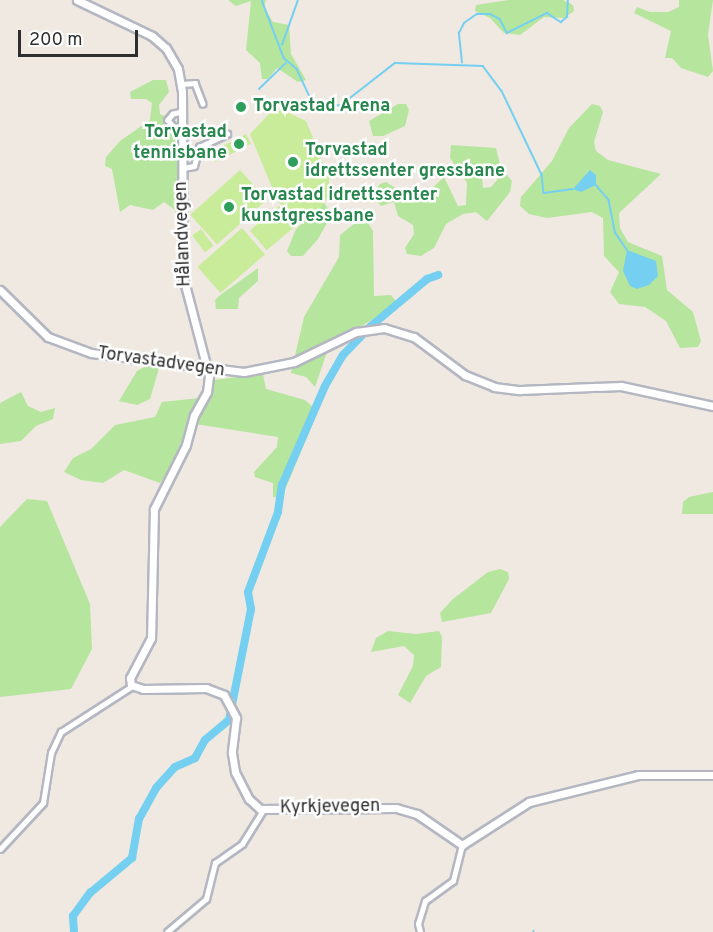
<!DOCTYPE html>
<html>
<head>
<meta charset="utf-8">
<style>
	body { margin:0 }
	#map { position:relative; width:713px; height:932px; overflow:hidden; background:#efe9e1; font-family:Overpass,sans-serif }
	div>[style] { position:absolute }
	.green>* { inset:0; background:#b6e59e }
	.pitch>* { inset:0; background:#c9ec9a; transform-origin:0 0 }
	.water>* { inset:0; background:#75cff0 }
	.stream>* { height:1.5px; margin:-0.75px; padding:0 0.75px; transform-origin:0.75px; border-radius:0.75px; background:#75cff0 }
	.river>* { height:8px; margin:-4px; padding:0 4px; transform-origin:4px; border-radius:4px; background:#75cff0 }
	.roads { filter:drop-shadow(2px 0 #b4b7c1) drop-shadow(-2px 0 #b4b7c1) drop-shadow(0 2px #b4b7c1) drop-shadow(0 -2px #b4b7c1) }
	.minor>* { height:4.5px; margin:-2.25px; padding:0 2.25px; transform-origin:2.25px; border-radius:2.25px; background:#fff }
	.secondary>* { height:7px; margin:-3.5px; padding:0 3.5px; transform-origin:3.5px; border-radius:3.5px; background:#fff }
	.dots>* { width:16px; height:16px; translate:-50% -50%; box-sizing:border-box; border:3px solid #fff; border-radius:50% }
	span { translate:-50% -50%; white-space:nowrap; text-align:center; line-height:1.15; -webkit-text-stroke:5px #fff; paint-order:stroke }
	.leisure-label { font-size:18px; color:#27864d; font-weight:700 }
	.left { translate:0 -50%; text-align:left }
	.right { translate:-100% -50%; text-align:right }
	.street-label { font-size:18px; color:#2e2e2e }
	.scale { position:absolute; left:18px; top:30px; width:120px; height:27px; box-sizing:border-box; border:3px solid #2e2e2e; border-top:0; padding-left:8px; font-size:18px; line-height:21px; white-space:nowrap; color:#2e2e2e; -webkit-text-stroke:4px #fff; paint-order:stroke }
</style>
</head>
<body>
<div id="map">
	<div class="green">
		<i style="clip-path:polygon(228px 0,266px 0,264px 7px,273px 22px,289px 25px,291px 54px,306px 80px,298px 82px,277px 68px,268px 79px,262px 79px,260px 63px,246px 50px,251px 1px,236px 6px)"></i>
		<i style="clip-path:polygon(509px 0,563px 0,573px 5px,574px 11px,564px 18px,544px 17px,520px 35px,504px 33px,490px 18px,475px 11px,476px 5px)"></i>
		<i style="clip-path:polygon(679px 0,713px 0,708px 35px,713px 71px,708px 77px,681px 68px,672px 58px,665px 58px,671px 31px,634px 13px,637px 7px,650px 12px,668px 12px,679px 7px)"></i>
		<i style="clip-path:polygon(153px 80px,166px 80px,169px 92px,159px 105px,160px 114px,189px 127px,185px 220px,177px 223px,175px 210px,164px 202px,153px 210px,130px 205px,120px 212px,112px 169px,105px 166px,106px 157px,120px 141px,150px 120px,152px 103px,146px 99px,131px 99px,130px 92px)"></i>
		<i style="clip-path:polygon(398px 104px,406px 104px,409px 110px,405px 126px,383px 136px,373px 136px,369px 121px)"></i>
		<i style="clip-path:polygon(592px 104px,600px 106px,603px 112px,594px 142px,596px 151px,608px 160px,661px 174px,619px 213px,620px 228px,628px 242px,662px 256px,667px 290px,693px 312px,701px 341px,698px 347px,680px 348px,666px 321px,645px 307px,619px 304px,610px 292px,619px 272px,604px 256px,603px 218px,592px 212px,547px 218px,529px 214px,520px 206px,521px 197px,552px 161px,569px 128px)"></i>
		<i style="clip-path:polygon(451px 145px,496px 148px,500px 165px,481px 167px,483px 188px,491px 187px,504px 172px,512px 181px,510px 192px,487px 221px,476px 212px,463px 214px,446px 224px,434px 248px,421px 256px,407px 254px,405px 248px,414px 234px,413px 225px,398px 216px,394px 202px,381px 206px,371px 196px,380px 184px,386px 182px,418px 202px,444px 177px,458px 206px,466px 205px,467px 183px,450px 158px)"></i>
		<i style="clip-path:polygon(324px 203px,332px 214px,318px 239px,303px 256px,291px 256px,287px 251px,296px 229px)"></i>
		<i style="clip-path:polygon(368px 223px,373px 231px,374px 296px,391px 295px,398px 304px,329px 346px,315px 387px,306px 377px,291px 373px,304px 317px,339px 257px,340px 235px,354px 224px)"></i>
		<i style="clip-path:polygon(258px 268px,258px 281px,239px 298px,238px 309px,216px 309px,215px 300px,219px 296px)"></i>
		<i style="clip-path:polygon(148px 365px,159px 368px,150px 399px,137px 405px,119px 401px,137px 371px)"></i>
		<i style="clip-path:polygon(263px 374px,266px 389px,305px 400px,314px 408px,313px 423px,282px 497px,273px 497px,273px 483px,255px 477px,254px 472px,277px 447px,278px 437px,189px 423px,170px 469px,160px 483px,124px 470px,103px 483px,81px 480px,64px 472px,73px 458px,91px 449px,115px 425px,155px 417px,162px 402px,200px 398px,213px 380px)"></i>
		<i style="clip-path:polygon(21px 392px,28px 406px,41px 412px,55px 408px,53px 419px,36px 426px,21px 441px,0 444px,0 403px)"></i>
		<i style="clip-path:polygon(713px 492px,713px 514px,682px 514px,683px 502px,689px 497px)"></i>
		<i style="clip-path:polygon(27px 499px,47px 501px,90px 604px,92px 649px,71px 689px,0 697px,0 527px)"></i>
		<i style="clip-path:polygon(500px 569px,508px 572px,509px 579px,491px 613px,442px 622px,440px 613px,453px 599px,488px 572px)"></i>
		<i style="clip-path:polygon(388px 631px,416px 634px,439px 631px,442px 637px,441px 667px,426px 676px,410px 703px,398px 695px,413px 666px,414px 655px,404px 646px,371px 652px,376px 638px)"></i>
	</div>
	<div class="pitch">
		<i style="clip-path:polygon(282px 110px,306px 121px,329px 177px,329px 195px,321px 207px,310px 213px,295px 214px,278px 202px,250px 134px,269px 114px)"></i>
		<i style="left:246px;top:134px;width:11px;height:40px;rotate:63deg"></i>
		<i style="left:240px;top:170px;width:40px;height:67px;rotate:48deg"></i>
		<i style="left:279px;top:206px;width:26px;height:38px;rotate:50deg"></i>
		<i style="left:242px;top:228px;width:35px;height:59px;rotate:49deg"></i>
		<i style="left:201px;top:229px;width:21px;height:11px;rotate:53deg"></i>
	</div>
	<div class="water">
		<i style="clip-path:polygon(590px 170px,596px 175px,596px 185px,581px 192px,573px 189px)"></i>
		<i style="clip-path:polygon(627px 250px,656px 261px,658px 276px,649px 285px,637px 289px,630px 286px,623px 271px)"></i>
	</div>
	<div class="stream">
		<i style="left:262px;top:0;width:62px;rotate:69.2deg"></i>
		<i style="left:284px;top:58px;width:17px;rotate:40deg"></i>
		<i style="left:297px;top:69px;width:31px;rotate:65deg"></i>
		<i style="left:310px;top:97px;width:21px;rotate:25deg"></i>
		<i style="left:329px;top:106px;width:12px;rotate:-5deg"></i>
		<i style="left:341px;top:105px;width:68px;rotate:-37.9deg"></i>
		<i style="left:395px;top:63px;width:88px;rotate:2deg"></i>
		<i style="left:483px;top:66px;width:31px;rotate:53deg"></i>
		<i style="left:502px;top:91px;width:93px;rotate:64.5deg"></i>
		<i style="left:542px;top:175px;width:18px;rotate:84deg"></i>
		<i style="left:544px;top:193px;width:29px;rotate:-8deg"></i>
		<i style="left:282px;top:45px;width:48px;rotate:-70.4deg"></i>
		<i style="left:462px;top:63px;width:30px;rotate:-96deg"></i>
		<i style="left:459px;top:33px;width:11px;rotate:-63deg"></i>
		<i style="left:464px;top:23px;width:16px;rotate:-35deg"></i>
		<i style="left:477px;top:14px;width:13px"></i>
		<i style="left:490px;top:14px;width:11px;rotate:27deg"></i>
		<i style="left:500px;top:19px;width:16px;rotate:63deg"></i>
		<i style="left:507px;top:33px;width:45px;rotate:-26.6deg"></i>
		<i style="left:547px;top:13px;width:17px;rotate:33deg"></i>
		<i style="left:561px;top:22px;width:8px;rotate:-40deg"></i>
		<i style="left:567px;top:17px;width:17px;rotate:-87deg"></i>
		<i style="left:259px;top:89px;width:37px;rotate:-44deg"></i>
		<i style="left:596px;top:185px;width:20px;rotate:49deg"></i>
		<i style="left:609px;top:200px;width:33px;rotate:79deg"></i>
		<i style="left:615px;top:232px;width:22px;rotate:56deg"></i>
		<i style="left:534px;top:931px;width:1px;rotate:90deg"></i>
	</div>
	<div class="river">
		<i style="left:74px;top:932px;width:16px;rotate:-94deg"></i>
		<i style="left:73px;top:916px;width:29px;rotate:-54deg"></i>
		<i style="left:90px;top:893px;width:55px;rotate:-39.8deg"></i>
		<i style="left:132px;top:858px;width:40px;rotate:-80deg"></i>
		<i style="left:139px;top:819px;width:35px;rotate:-61deg"></i>
		<i style="left:156px;top:788px;width:28px;rotate:-48deg"></i>
		<i style="left:175px;top:767px;width:22px;rotate:-24deg"></i>
		<i style="left:195px;top:758px;width:21px;rotate:-61deg"></i>
		<i style="left:205px;top:740px;width:31px;rotate:-40deg"></i>
		<i style="left:229px;top:720px;width:113px;rotate:-78.8deg"></i>
		<i style="left:251px;top:609px;width:17px;rotate:-100deg"></i>
		<i style="left:248px;top:592px;width:85px;rotate:-69.4deg"></i>
		<i style="left:278px;top:512px;width:27px;rotate:-82deg"></i>
		<i style="left:282px;top:485px;width:108px;rotate:-66.5deg"></i>
		<i style="left:325px;top:386px;width:36px;rotate:-60deg"></i>
		<i style="left:343px;top:355px;width:40px;rotate:-46deg"></i>
		<i style="left:371px;top:326px;width:73px;rotate:-40deg"></i>
		<i style="left:427px;top:279px;width:12px;rotate:-20deg"></i>
	</div>
	<div class="roads">
		<div class="minor">
			<i style="left:182px;top:84px;width:13px;rotate:-4deg"></i>
			<i style="left:195px;top:83px;width:22px;rotate:69deg"></i>
			<i style="left:182px;top:112px;width:9px;rotate:167deg"></i>
			<i style="left:173px;top:114px;width:8px;rotate:130deg"></i>
			<i style="left:168px;top:120px;width:22px;rotate:51deg"></i>
			<i style="left:183px;top:168px;width:11px;rotate:-10deg"></i>
			<i style="left:194px;top:166px;width:20px;rotate:-75deg"></i>
			<i style="left:199px;top:147px;width:31px;rotate:-25deg"></i>
			<i style="left:0;top:849px;width:63px;rotate:-46.9deg"></i>
			<i style="left:43px;top:803px;width:51px;rotate:-80.9deg"></i>
			<i style="left:51px;top:753px;width:23px;rotate:-65deg"></i>
			<i style="left:61px;top:732px;width:85px;rotate:-32.9deg"></i>
			<i style="left:167px;top:932px;width:51px;rotate:-40.2deg"></i>
			<i style="left:206px;top:899px;width:37px;rotate:-76deg"></i>
			<i style="left:215px;top:863px;width:33px;rotate:-35deg"></i>
			<i style="left:242px;top:844px;width:40px;rotate:-58deg"></i>
			<i style="left:420px;top:932px;width:8px;rotate:-104deg"></i>
			<i style="left:418px;top:924px;width:24px;rotate:-73deg"></i>
			<i style="left:425px;top:901px;width:34px;rotate:-36deg"></i>
			<i style="left:453px;top:881px;width:37px;rotate:-76deg"></i>
		</div>
		<div class="secondary">
			<i style="left:77px;top:0;width:83px;rotate:25.6deg"></i>
			<i style="left:152px;top:36px;width:18px;rotate:41deg"></i>
			<i style="left:166px;top:48px;width:24px;rotate:60deg"></i>
			<i style="left:178px;top:69px;width:22px;rotate:80deg"></i>
			<i style="left:182px;top:91px;width:186px;rotate:89.7deg"></i>
			<i style="left:183px;top:277px;width:102px;rotate:75.3deg"></i>
			<i style="left:209px;top:376px;width:16px;rotate:97deg"></i>
			<i style="left:207px;top:392px;width:26px;rotate:119deg"></i>
			<i style="left:194px;top:415px;width:31px;rotate:105deg"></i>
			<i style="left:186px;top:445px;width:72px;rotate:116.6deg"></i>
			<i style="left:154px;top:509px;width:129px;rotate:91.3deg"></i>
			<i style="left:151px;top:638px;width:45px;rotate:117.7deg"></i>
			<i style="left:130px;top:678px;width:7px;rotate:82deg"></i>
			<i style="left:131px;top:685px;width:13px;rotate:18deg"></i>
			<i style="left:143px;top:689px;width:63px;rotate:-0.9deg"></i>
			<i style="left:206px;top:688px;width:19px;rotate:21deg"></i>
			<i style="left:224px;top:695px;width:26px;rotate:62deg"></i>
			<i style="left:236px;top:718px;width:35px;rotate:97deg"></i>
			<i style="left:232px;top:753px;width:19px;rotate:81deg"></i>
			<i style="left:235px;top:772px;width:30px;rotate:63deg"></i>
			<i style="left:249px;top:799px;width:15px;rotate:42deg"></i>
			<i style="left:260px;top:809px;width:136px;rotate:-0.4deg"></i>
			<i style="left:396px;top:808px;width:22px;rotate:16deg"></i>
			<i style="left:417px;top:814px;width:55px;rotate:34.6deg"></i>
			<i style="left:462px;top:845px;width:80px;rotate:-32.7deg"></i>
			<i style="left:529px;top:802px;width:112px;rotate:-13.9deg"></i>
			<i style="left:638px;top:775px;width:75px"></i>
			<i style="left:0;top:290px;width:67px;rotate:44.4deg"></i>
			<i style="left:48px;top:337px;width:46px;rotate:20.4deg"></i>
			<i style="left:91px;top:353px;width:154px;rotate:7.1deg"></i>
			<i style="left:244px;top:372px;width:51px;rotate:-11.3deg"></i>
			<i style="left:294px;top:362px;width:69px;rotate:-25.8deg"></i>
			<i style="left:356px;top:332px;width:28px;rotate:-8deg"></i>
			<i style="left:384px;top:328px;width:31px;rotate:17deg"></i>
			<i style="left:414px;top:337px;width:64px;rotate:36.7deg"></i>
			<i style="left:465px;top:375px;width:31px;rotate:22deg"></i>
			<i style="left:494px;top:387px;width:26px;rotate:7deg"></i>
			<i style="left:520px;top:390px;width:101px;rotate:-2.3deg"></i>
			<i style="left:621px;top:386px;width:94px;rotate:12.3deg"></i>
		</div>
	</div>
	<div class="dots">
		<i style="left:241px;top:107px;background:#2e9e5b"></i>
		<i style="left:239px;top:144px;background:#2e9e5b"></i>
		<i style="left:293px;top:162px;background:#2e9e5b"></i>
		<i style="left:229px;top:207px;background:#2e9e5b"></i>
	</div>
	<div class="leisure-label">
		<span class="left" style="left:253px;top:107px">Torvastad Arena</span>
		<span class="right" style="left:227px;top:144px">Torvastad<br>tennisbane</span>
		<span class="left" style="left:305px;top:162px">Torvastad<br>idrettssenter gressbane</span>
		<span class="left" style="left:241px;top:207px">Torvastad idrettssenter<br>kunstgressbane</span>
	</div>
	<div class="street-label">
		<span style="left:184px;top:234px;rotate:-92deg">Hålandvegen</span>
		<span style="left:161px;top:363px;rotate:8deg">Torvastadvegen</span>
		<span style="left:330px;top:808px;rotate:-1deg">Kyrkjevegen</span>
	</div>
	<div class="scale">200 m</div>
</div>
</body>
</html>
